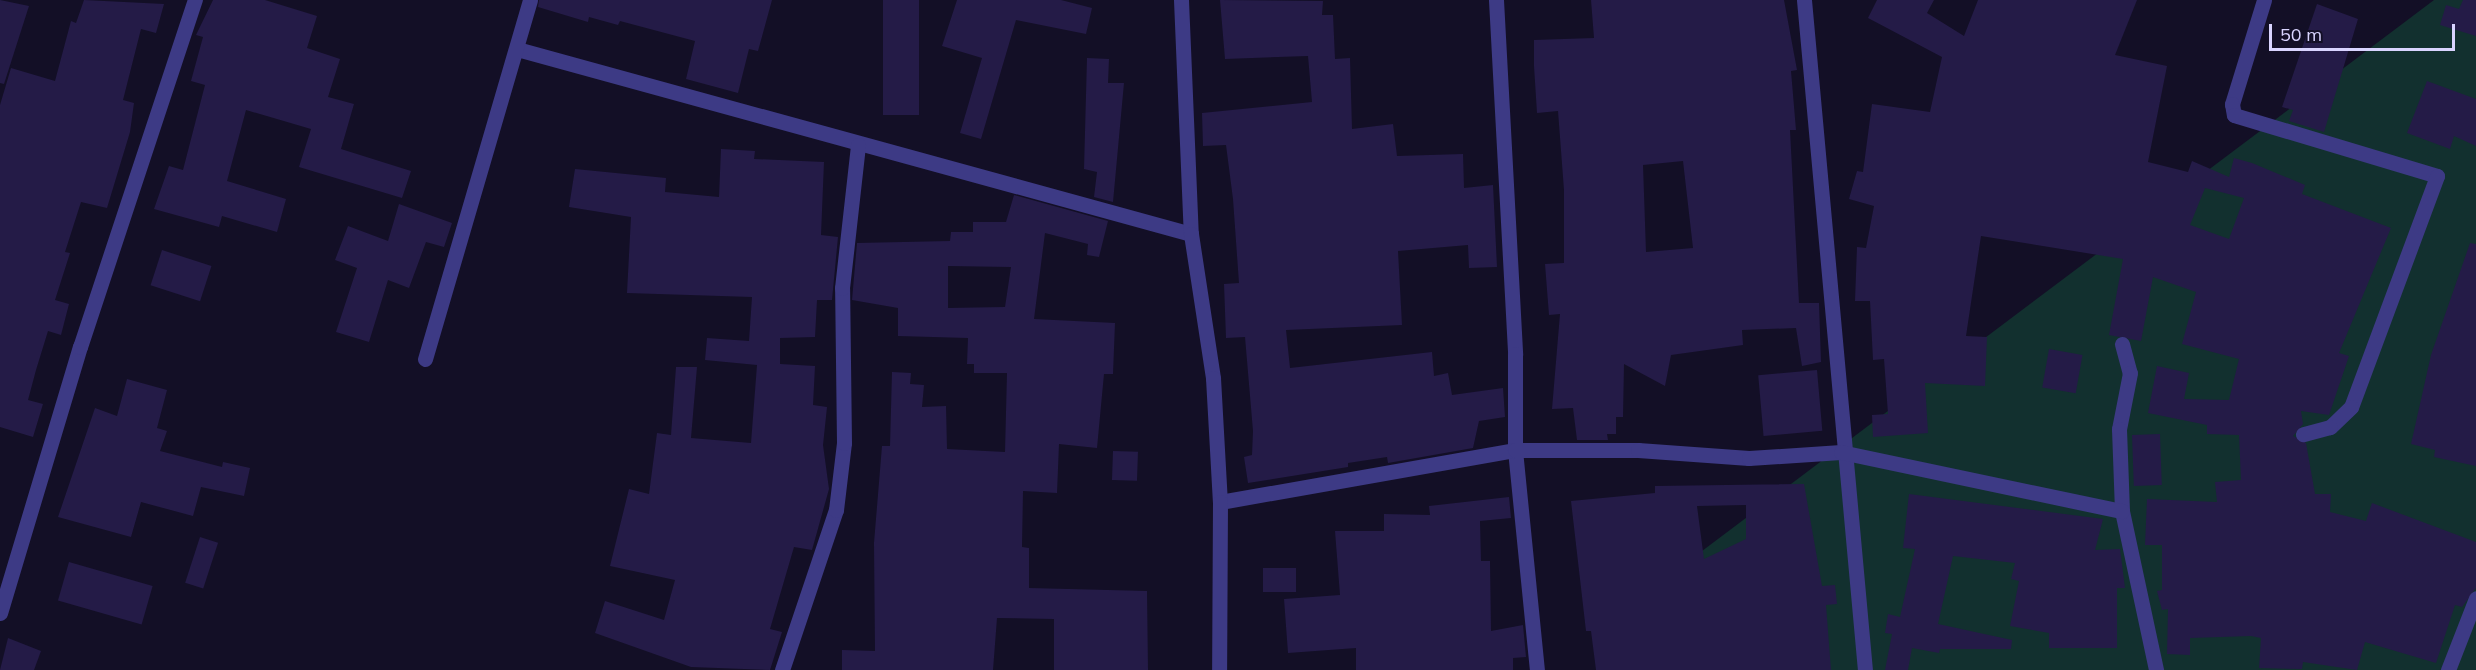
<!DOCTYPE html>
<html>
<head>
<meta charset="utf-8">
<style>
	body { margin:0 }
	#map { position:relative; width:2476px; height:670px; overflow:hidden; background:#130f26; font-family:Mulish,sans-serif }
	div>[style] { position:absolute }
	.green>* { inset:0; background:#12302f }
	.building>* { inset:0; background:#241b47; transform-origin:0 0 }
	.minor>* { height:15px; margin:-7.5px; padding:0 7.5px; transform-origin:7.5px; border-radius:7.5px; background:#3d3a85 }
	.tertiary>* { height:15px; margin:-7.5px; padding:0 7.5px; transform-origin:7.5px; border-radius:7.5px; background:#3d3a85 }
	span { translate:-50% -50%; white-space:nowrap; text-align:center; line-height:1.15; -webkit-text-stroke:4.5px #130f26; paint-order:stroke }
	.scale { position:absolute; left:2269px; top:24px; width:186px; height:27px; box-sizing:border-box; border:3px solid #d9d4ff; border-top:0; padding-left:8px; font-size:18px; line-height:21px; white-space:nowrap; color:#d9d4ff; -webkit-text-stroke:4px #130f26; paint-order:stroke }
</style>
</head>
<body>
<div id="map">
	<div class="green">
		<i style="clip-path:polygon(2434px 0,2476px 0,2476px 670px,1658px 670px,1617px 615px)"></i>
	</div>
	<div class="building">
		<i style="clip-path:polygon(0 0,29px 6px,4px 84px,0 83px)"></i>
		<i style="clip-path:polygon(84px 0,164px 4px,156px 33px,141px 29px,123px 100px,134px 103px,130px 132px,107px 208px,81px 202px,65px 252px,70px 253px,55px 300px,69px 304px,61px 335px,48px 331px,36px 370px,28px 400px,43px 404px,33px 437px,0 427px,0 105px,11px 68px,55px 81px,71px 21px,76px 23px)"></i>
		<i style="clip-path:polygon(213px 0,265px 0,317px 16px,307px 48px,340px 59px,328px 97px,354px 104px,341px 149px,411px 171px,402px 198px,299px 167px,311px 129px,246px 110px,227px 181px,286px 199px,277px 232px,222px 216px,219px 227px,154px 209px,169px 166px,183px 170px,205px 85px,191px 81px,203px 37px,196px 35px)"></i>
		<i style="clip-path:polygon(539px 0,772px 0,758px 51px,749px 49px,738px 93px,686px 79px,695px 41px,620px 21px,618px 25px,589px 17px,588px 22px,538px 7px)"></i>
		<i style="left:883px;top:0;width:36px;height:115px"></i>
		<i style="clip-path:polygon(957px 0,1061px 0,1092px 8px,1086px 34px,1016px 20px,981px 139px,960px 133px,982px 58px,942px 46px)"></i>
		<i style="clip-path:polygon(1220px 0,1323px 1px,1322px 15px,1333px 15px,1335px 59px,1350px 58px,1352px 129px,1393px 124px,1397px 156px,1463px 154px,1464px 188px,1493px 185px,1497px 267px,1469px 268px,1468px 245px,1398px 251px,1402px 325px,1286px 330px,1290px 368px,1432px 352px,1434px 376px,1448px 373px,1452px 395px,1503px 388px,1505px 417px,1479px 421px,1473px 448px,1388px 463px,1387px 457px,1348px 463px,1348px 467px,1248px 483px,1244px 457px,1252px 455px,1253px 431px,1245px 337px,1226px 338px,1224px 284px,1239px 283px,1233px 199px,1226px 145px,1203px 146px,1202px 113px,1312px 102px,1308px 56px,1225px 59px)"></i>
		<i style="clip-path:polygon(evenodd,1591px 0,1784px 0,1797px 70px,1791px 71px,1796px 130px,1790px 130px,1799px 303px,1819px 303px,1821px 362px,1802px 366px,1796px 328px,1742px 330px,1743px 345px,1671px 355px,1665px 386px,1624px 364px,1623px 417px,1616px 417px,1616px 434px,1607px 434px,1608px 440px,1577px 440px,1573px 408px,1552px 409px,1560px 314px,1549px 315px,1545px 264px,1564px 263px,1564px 190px,1558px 111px,1537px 113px,1534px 66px,1534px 40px,1594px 38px,1591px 0,1683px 161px,1693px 248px,1646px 252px,1643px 165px,1683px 161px)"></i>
		<i style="clip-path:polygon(evenodd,1877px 0,1934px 0,1927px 13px,1964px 36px,1978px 0,2137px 0,2115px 55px,2167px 66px,2148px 162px,2188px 172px,2192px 161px,2229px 177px,2234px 158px,2252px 163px,2305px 185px,2302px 194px,2391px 228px,2339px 353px,2349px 356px,2329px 415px,2301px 411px,2303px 424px,2293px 436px,2306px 443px,2315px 494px,2331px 494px,2330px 512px,2366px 521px,2372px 503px,2476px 542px,2476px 588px,2462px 607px,2455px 605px,2436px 663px,2365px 642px,2357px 670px,2303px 662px,2302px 669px,2259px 668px,2261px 638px,2251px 636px,2190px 638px,2190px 655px,2167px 654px,2168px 609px,2162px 610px,2157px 591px,2162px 590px,2162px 545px,2145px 545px,2147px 499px,2217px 502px,2215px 482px,2241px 480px,2239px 435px,2207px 434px,2207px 425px,2148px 413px,2157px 366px,2189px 373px,2184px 399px,2229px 400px,2239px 359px,2182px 344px,2196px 292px,2153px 277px,2141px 341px,2109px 335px,2123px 259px,1981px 236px,1966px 336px,1987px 337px,1985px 386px,1925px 383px,1928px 433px,1873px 437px,1872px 415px,1888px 414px,1884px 359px,1873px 360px,1870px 301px,1855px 301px,1857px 247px,1866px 248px,1874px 206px,1849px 199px,1857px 171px,1863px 172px,1872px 104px,1930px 112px,1942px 57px,1868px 18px,1877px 0,2205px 188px,2244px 198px,2229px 239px,2190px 225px,2205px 188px)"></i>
		<i style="clip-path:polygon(2463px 0,2476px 0,2476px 36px,2440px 25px,2446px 5px,2459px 9px)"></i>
		<i style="clip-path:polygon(2317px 4px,2358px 19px,2324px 132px,2289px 121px,2293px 110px,2282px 107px)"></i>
		<i style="clip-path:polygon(1087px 58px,1109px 59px,1108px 83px,1124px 83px,1113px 202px,1094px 197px,1097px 172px,1084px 169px)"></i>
		<i style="clip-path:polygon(2427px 81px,2476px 99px,2476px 146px,2454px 136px,2450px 149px,2407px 133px)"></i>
		<i style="clip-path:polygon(721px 149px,755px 151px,754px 159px,824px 162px,821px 235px,838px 237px,832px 300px,817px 300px,815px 337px,780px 338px,780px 364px,815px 366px,813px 405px,827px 407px,823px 445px,829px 489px,812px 550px,794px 547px,770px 629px,782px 632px,770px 670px,691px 667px,595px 633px,605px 601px,664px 620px,675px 580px,610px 566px,629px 489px,649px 494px,657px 433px,671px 435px,676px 367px,697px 367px,691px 438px,751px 443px,757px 365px,705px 360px,707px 338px,749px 341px,752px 297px,627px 293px,631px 217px,569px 207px,575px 169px,666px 178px,665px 192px,719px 197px)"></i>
		<i style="clip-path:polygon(evenodd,1014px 195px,1108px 221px,1099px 257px,1087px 255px,1088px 244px,1045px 233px,1034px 319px,1115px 323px,1113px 374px,1104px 374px,1097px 448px,1059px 444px,1057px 493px,1023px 491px,1022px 547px,1029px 548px,1029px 588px,1147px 591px,1148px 670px,1054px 670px,1054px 619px,997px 618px,993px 670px,842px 670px,842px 650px,875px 651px,874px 543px,882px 446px,890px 446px,892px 372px,911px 373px,910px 384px,924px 385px,922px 407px,946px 406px,947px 449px,1005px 452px,1007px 373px,974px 373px,974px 364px,967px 364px,968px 338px,898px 336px,898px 308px,852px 300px,857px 243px,950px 241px,951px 232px,973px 232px,973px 222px,1006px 222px,1014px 195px,948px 266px,1011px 267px,1005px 307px,948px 308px,948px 266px)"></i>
		<i style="clip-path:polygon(399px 204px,452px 223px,444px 247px,426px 242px,409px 288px,388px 280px,369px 342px,336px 332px,357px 268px,335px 260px,348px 226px,388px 241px)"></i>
		<i style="clip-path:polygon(2470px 243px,2476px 244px,2476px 466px,2434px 457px,2435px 450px,2411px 444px,2431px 355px)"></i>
		<i style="left:162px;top:250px;width:52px;height:37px;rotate:18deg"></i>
		<i style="left:2049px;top:349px;width:34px;height:39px;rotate:10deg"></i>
		<i style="left:1817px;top:370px;width:61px;height:59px;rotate:85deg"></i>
		<i style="clip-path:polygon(127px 379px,167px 390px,157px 428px,167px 431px,160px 451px,222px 467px,223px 462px,250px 468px,244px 496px,201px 487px,193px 516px,141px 502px,131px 537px,58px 517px,95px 408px,117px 416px)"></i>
		<i style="left:2160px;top:434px;width:51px;height:28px;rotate:88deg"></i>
		<i style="left:1113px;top:451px;width:25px;height:29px;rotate:2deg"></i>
		<i style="clip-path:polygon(evenodd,1804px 484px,1822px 586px,1835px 585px,1837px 604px,1826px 605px,1831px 670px,1596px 670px,1591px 631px,1586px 631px,1571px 501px,1655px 493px,1655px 486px,1804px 484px,1746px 505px,1746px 539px,1704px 559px,1697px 506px,1746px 505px)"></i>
		<i style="clip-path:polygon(1909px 494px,2103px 519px,2095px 550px,2120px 549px,2125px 588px,2117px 588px,2117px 648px,2049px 648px,2049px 633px,2010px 626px,2019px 581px,2011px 579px,2015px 563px,1953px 556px,1938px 624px,2012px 640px,2011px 649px,1940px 649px,1939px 653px,1912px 648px,1908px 670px,1885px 670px,1892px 634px,1885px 633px,1888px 614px,1900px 617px,1915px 549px,1903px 548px)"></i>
		<i style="clip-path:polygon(1509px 497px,1511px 518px,1480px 521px,1481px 561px,1490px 561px,1491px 631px,1523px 625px,1526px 657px,1513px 658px,1513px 670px,1356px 670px,1356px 648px,1288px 653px,1284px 599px,1340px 595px,1335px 531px,1384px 531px,1384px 514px,1430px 515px,1429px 506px)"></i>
		<i style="left:200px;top:537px;width:19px;height:48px;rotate:18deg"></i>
		<i style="left:69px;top:562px;width:87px;height:40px;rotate:16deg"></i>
		<i style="left:1263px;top:568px;width:33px;height:24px"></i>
		<i style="clip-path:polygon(8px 638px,41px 651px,34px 670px,0 670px)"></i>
	</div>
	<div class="minor">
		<i style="left:1496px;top:0;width:355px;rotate:86.9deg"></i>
		<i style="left:1515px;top:354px;width:96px;rotate:90deg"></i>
		<i style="left:1515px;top:450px;width:221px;rotate:84.3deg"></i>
		<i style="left:1804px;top:0;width:673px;rotate:84.8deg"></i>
		<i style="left:2264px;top:0;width:109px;rotate:107.1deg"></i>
		<i style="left:2232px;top:104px;width:11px;rotate:80deg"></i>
		<i style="left:2234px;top:115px;width:212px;rotate:16.7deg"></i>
		<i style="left:2437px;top:176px;width:246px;rotate:110.4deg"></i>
		<i style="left:2351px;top:407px;width:29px;rotate:136deg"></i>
		<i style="left:2330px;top:427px;width:28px;rotate:165deg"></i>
		<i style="left:517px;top:49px;width:699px;rotate:15.35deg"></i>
		<i style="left:2122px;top:344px;width:30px;rotate:75deg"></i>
		<i style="left:2130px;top:373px;width:57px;rotate:101.1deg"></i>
		<i style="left:2119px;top:429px;width:82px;rotate:87.9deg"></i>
		<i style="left:2122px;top:511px;width:163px;rotate:77.9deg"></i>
		<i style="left:425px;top:359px;width:374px;rotate:-73.7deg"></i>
		<i style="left:1220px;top:502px;width:300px;rotate:-10deg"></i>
		<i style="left:1515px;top:450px;width:123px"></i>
		<i style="left:1638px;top:450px;width:111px;rotate:4.1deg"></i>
		<i style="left:1749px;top:458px;width:92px;rotate:-3.7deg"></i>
		<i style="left:1841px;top:452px;width:287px;rotate:11.9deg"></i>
		<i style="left:0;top:613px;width:278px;rotate:-73.3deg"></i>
		<i style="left:80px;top:347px;width:366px;rotate:-71.7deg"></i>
		<i style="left:782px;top:670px;width:169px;rotate:-71.4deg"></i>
		<i style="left:836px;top:510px;width:67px;rotate:-83.2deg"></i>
		<i style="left:844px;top:443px;width:155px;rotate:-90.7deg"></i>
		<i style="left:842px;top:288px;width:144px;rotate:-83.6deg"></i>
		<i style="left:2448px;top:670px;width:77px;rotate:-68.7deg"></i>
	</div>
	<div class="tertiary">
		<i style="left:1181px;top:0;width:234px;rotate:87.6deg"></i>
		<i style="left:1191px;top:234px;width:146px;rotate:81.3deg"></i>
		<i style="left:1213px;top:378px;width:124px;rotate:86.8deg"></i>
		<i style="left:1220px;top:502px;width:168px;rotate:90.3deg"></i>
	</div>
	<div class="scale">50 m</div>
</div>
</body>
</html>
